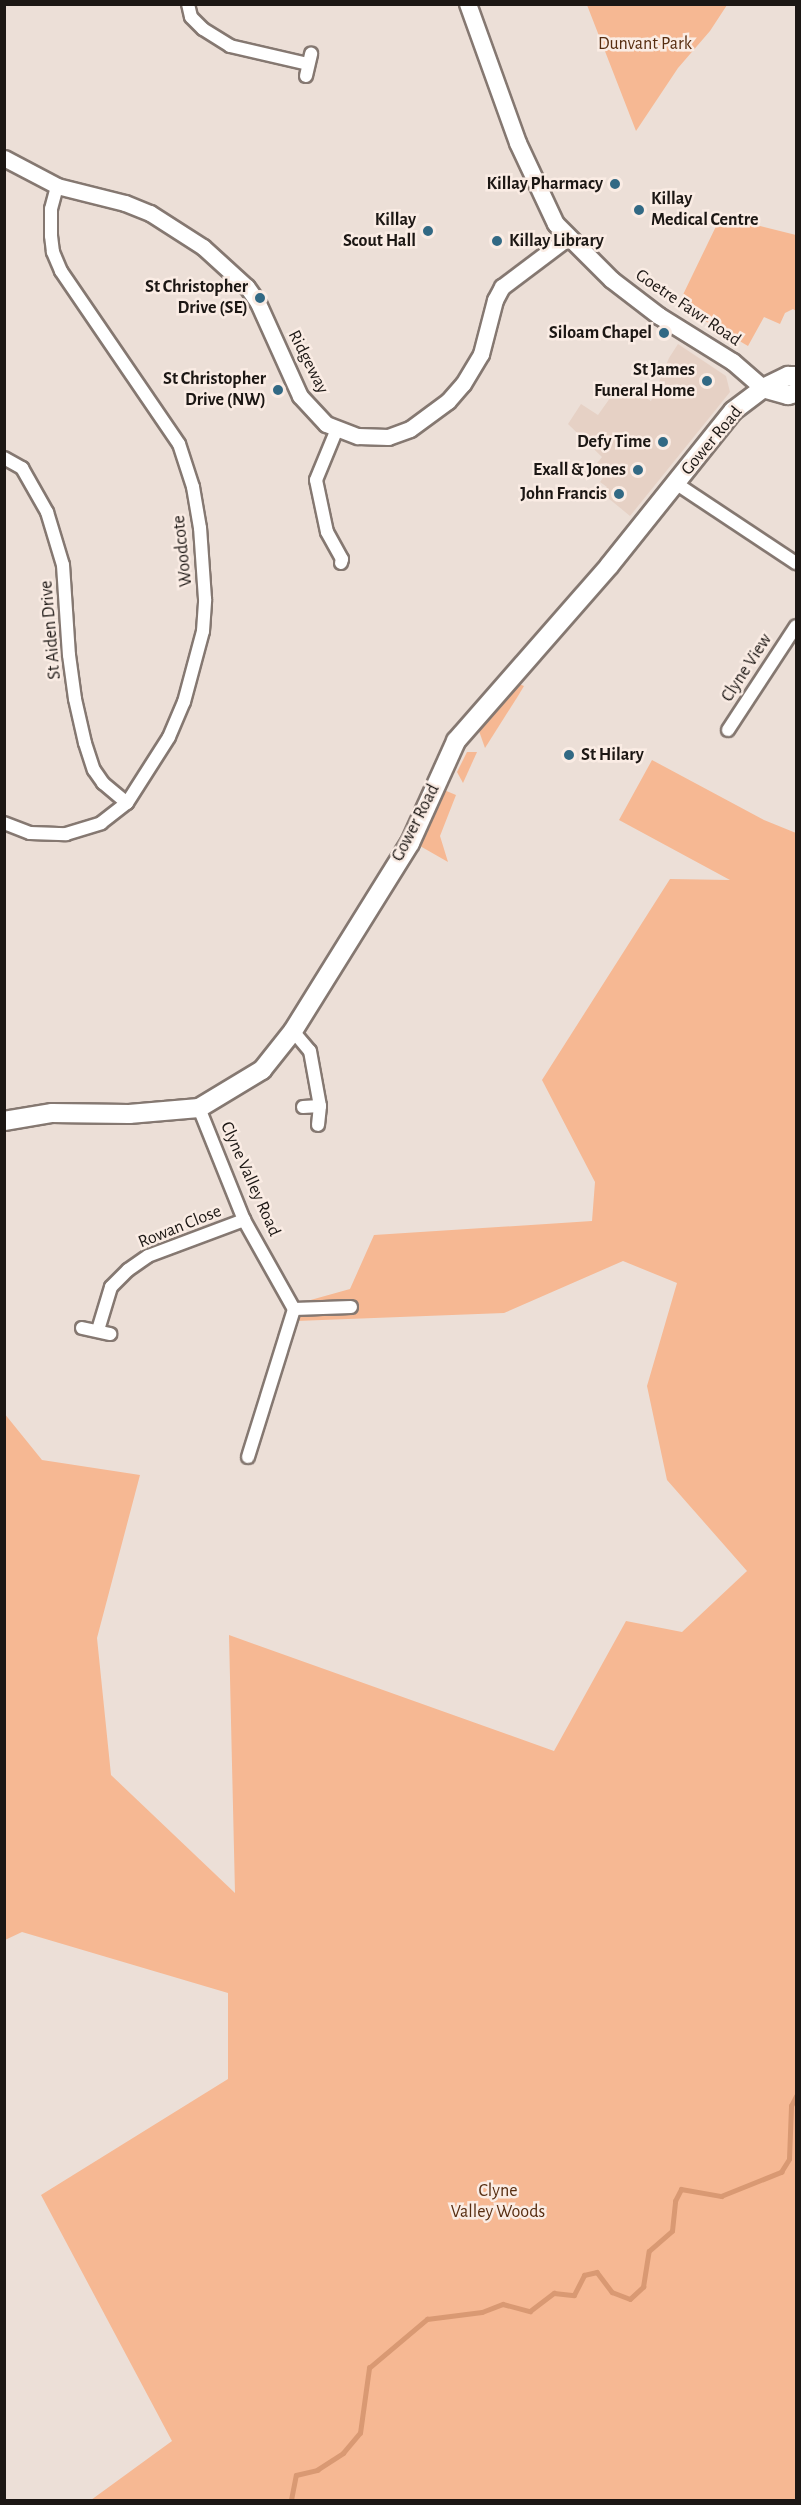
<!DOCTYPE html>
<html>
<head>
<meta charset="utf-8">
<style>
	body { margin:0 }
	#map { position:relative; width:801px; height:2505px; overflow:hidden; background:#ecdfd7; font-family:"Alegreya Sans",sans-serif }
	div>[style] { position:absolute }
	.built>* { inset:0; background:#e6d1c5 }
	.green>* { inset:0; background:#f6b893 }
	.stream>* { height:4.5px; margin:-2.25px; padding:0 2.25px; transform-origin:2.25px; border-radius:2.25px; background:#d99973 }
	.roads { filter:drop-shadow(2px 0 #857871) drop-shadow(-2px 0 #857871) drop-shadow(0 2px #857871) drop-shadow(0 -2px #857871) }
	.minor>* { height:12px; margin:-6px; padding:0 6px; transform-origin:6px; border-radius:6px; background:#fff }
	.tertiary>* { height:15px; margin:-7.5px; padding:0 7.5px; transform-origin:7.5px; border-radius:7.5px; background:#fff }
	.secondary>* { height:16px; margin:-8px; padding:0 8px; transform-origin:8px; border-radius:8px; background:#fff }
	.primary>* { height:18px; margin:-9px; padding:0 9px; transform-origin:9px; border-radius:9px; background:#fff }
	.dots>* { width:16px; height:16px; translate:-50% -50%; box-sizing:border-box; border:3px solid #faece4; border-radius:50% }
	span { translate:-50% -50%; white-space:nowrap; text-align:center; line-height:1.15; -webkit-text-stroke:5px #faece4; paint-order:stroke }
	.park-label { font-size:18px; color:#572d10 }
	.poi-label { font-size:18px; color:#1c1714; font-weight:700 }
	.right { translate:-100% -50%; text-align:right }
	.left { translate:0 -50%; text-align:left }
	.street-label { font-size:18px; color:#1c1714 }
	.frame { position:absolute; inset:0; border:6px solid #1c1714; pointer-events:none }
</style>
</head>
<body>
<div id="map">
	<div class="built">
		<i style="clip-path:polygon(678px 344px,726px 376px,730px 392px,630px 516px,602px 493px,607px 487px,600px 482px,605px 475px,597px 463px,602px 457px,568px 424px,581px 404px,598px 415px,620px 384px,637px 397px,640px 394px,651px 401px,669px 358px)"></i>
	</div>
	<div class="green">
		<i style="clip-path:polygon(587px 5px,587px 4px,727px 5px,710px 31px,678px 68px,636px 131px)"></i>
		<i style="clip-path:polygon(721px 216px,796px 235px,796px 311px,793px 309px,785px 313px,780px 324px,764px 317px,748px 346px,678px 305px)"></i>
		<i style="clip-path:polygon(519px 684px,524px 686px,518px 696px,485px 748px,479px 731px,499px 702px)"></i>
		<i style="clip-path:polygon(467px 752px,477px 752px,463px 783px,457px 772px)"></i>
		<i style="clip-path:polygon(652px 760px,764px 820px,796px 833px,796px 2500px,91px 2500px,172px 2441px,41px 2195px,228px 2079px,228px 1993px,22px 1932px,5px 1940px,4px 1413px,42px 1460px,140px 1475px,97px 1638px,111px 1775px,235px 1893px,229px 1635px,554px 1751px,626px 1621px,682px 1632px,747px 1571px,667px 1480px,647px 1386px,677px 1283px,623px 1261px,504px 1313px,296px 1321px,307px 1301px,350px 1289px,374px 1235px,592px 1221px,595px 1182px,542px 1080px,670px 879px,730px 880px,619px 820px)"></i>
		<i style="clip-path:polygon(444px 790px,456px 795px,440px 836px,448px 862px,420px 846px)"></i>
	</div>
	<div class="stream">
		<i style="left:291px;top:2500px;width:25px;rotate:-79deg"></i>
		<i style="left:296px;top:2475px;width:22px;rotate:-13deg"></i>
		<i style="left:317px;top:2470px;width:31px;rotate:-33deg"></i>
		<i style="left:343px;top:2453px;width:26px;rotate:-50deg"></i>
		<i style="left:360px;top:2433px;width:66px;rotate:-82.1deg"></i>
		<i style="left:369px;top:2368px;width:76px;rotate:-40.2deg"></i>
		<i style="left:427px;top:2319px;width:55px;rotate:-7.3deg"></i>
		<i style="left:482px;top:2312px;width:22px;rotate:-21deg"></i>
		<i style="left:503px;top:2304px;width:28px;rotate:15deg"></i>
		<i style="left:530px;top:2311px;width:30px;rotate:-37deg"></i>
		<i style="left:554px;top:2293px;width:20px;rotate:6deg"></i>
		<i style="left:574px;top:2295px;width:22px;rotate:-63deg"></i>
		<i style="left:584px;top:2275px;width:13px;rotate:-13deg"></i>
		<i style="left:597px;top:2272px;width:25px;rotate:53deg"></i>
		<i style="left:612px;top:2292px;width:19px;rotate:21deg"></i>
		<i style="left:630px;top:2299px;width:18px;rotate:-43deg"></i>
		<i style="left:643px;top:2287px;width:36px;rotate:-81deg"></i>
		<i style="left:649px;top:2251px;width:30px;rotate:-41deg"></i>
		<i style="left:672px;top:2231px;width:30px;rotate:-84deg"></i>
		<i style="left:675px;top:2201px;width:13px;rotate:-63deg"></i>
		<i style="left:681px;top:2189px;width:41px;rotate:9.9deg"></i>
		<i style="left:721px;top:2196px;width:65px;rotate:-21.8deg"></i>
		<i style="left:781px;top:2172px;width:15px;rotate:-58deg"></i>
		<i style="left:789px;top:2159px;width:53px;rotate:-87.8deg"></i>
		<i style="left:791px;top:2106px;width:11px;rotate:-63deg"></i>
	</div>
	<div class="roads">
		<div class="minor">
			<i style="left:188px;top:4px;width:13px;rotate:77deg"></i>
			<i style="left:191px;top:17px;width:17px;rotate:45deg"></i>
			<i style="left:203px;top:29px;width:32px;rotate:32deg"></i>
			<i style="left:230px;top:46px;width:80px;rotate:13deg"></i>
			<i style="left:306px;top:76px;width:23px;rotate:-77deg"></i>
			<i style="left:337px;top:429px;width:55px;rotate:112.4deg"></i>
			<i style="left:316px;top:480px;width:53px;rotate:78.1deg"></i>
			<i style="left:327px;top:532px;width:31px;rotate:61deg"></i>
			<i style="left:342px;top:559px;width:4px;rotate:104deg"></i>
			<i style="left:4px;top:458px;width:21px;rotate:29deg"></i>
			<i style="left:22px;top:468px;width:51px;rotate:60.4deg"></i>
			<i style="left:47px;top:512px;width:55px;rotate:73.2deg"></i>
			<i style="left:63px;top:565px;width:90px;rotate:86.2deg"></i>
			<i style="left:69px;top:655px;width:44px;rotate:82.2deg"></i>
			<i style="left:75px;top:699px;width:45px;rotate:77.2deg"></i>
			<i style="left:85px;top:743px;width:28px;rotate:72deg"></i>
			<i style="left:94px;top:770px;width:16px;rotate:55deg"></i>
			<i style="left:103px;top:783px;width:31px;rotate:40deg"></i>
			<i style="left:677px;top:484px;width:143px;rotate:33.6deg"></i>
			<i style="left:728px;top:730px;width:124px;rotate:-56.8deg"></i>
			<i style="left:4px;top:823px;width:28px;rotate:21deg"></i>
			<i style="left:30px;top:833px;width:36px;rotate:2deg"></i>
			<i style="left:66px;top:834px;width:37px;rotate:-17deg"></i>
			<i style="left:101px;top:823px;width:33px;rotate:-38deg"></i>
			<i style="left:127px;top:803px;width:78px;rotate:-57.5deg"></i>
			<i style="left:169px;top:737px;width:38px;rotate:-67deg"></i>
			<i style="left:184px;top:702px;width:73px;rotate:-75deg"></i>
			<i style="left:203px;top:631px;width:32px;rotate:-86deg"></i>
			<i style="left:205px;top:599px;width:71px;rotate:-94deg"></i>
			<i style="left:200px;top:528px;width:42px;rotate:-99.7deg"></i>
			<i style="left:193px;top:487px;width:45px;rotate:-108deg"></i>
			<i style="left:179px;top:444px;width:209px;rotate:-124.3deg"></i>
			<i style="left:61px;top:271px;width:21px;rotate:-113deg"></i>
			<i style="left:53px;top:252px;width:16px;rotate:-97deg"></i>
			<i style="left:51px;top:236px;width:27px;rotate:-90deg"></i>
			<i style="left:51px;top:209px;width:24px;rotate:-75deg"></i>
			<i style="left:293px;top:1031px;width:26px;rotate:50deg"></i>
			<i style="left:310px;top:1051px;width:56px;rotate:79.7deg"></i>
			<i style="left:320px;top:1106px;width:19px;rotate:96deg"></i>
			<i style="left:303px;top:1107px;width:17px;rotate:-3deg"></i>
			<i style="left:199px;top:1108px;width:121px;rotate:68.1deg"></i>
			<i style="left:244px;top:1220px;width:102px;rotate:60.7deg"></i>
			<i style="left:294px;top:1309px;width:57px;rotate:-2deg"></i>
			<i style="left:82px;top:1328px;width:29px;rotate:12deg"></i>
			<i style="left:98px;top:1330px;width:45px;rotate:-73.2deg"></i>
			<i style="left:111px;top:1287px;width:24px;rotate:-45deg"></i>
			<i style="left:128px;top:1270px;width:24px;rotate:-35deg"></i>
			<i style="left:148px;top:1256px;width:103px;rotate:-20.6deg"></i>
			<i style="left:248px;top:1457px;width:155px;rotate:-72.7deg"></i>
		</div>
		<div class="tertiary">
			<i style="left:4px;top:158px;width:60px;rotate:27.8deg"></i>
			<i style="left:57px;top:186px;width:70px;rotate:14deg"></i>
			<i style="left:125px;top:203px;width:27px;rotate:22deg"></i>
			<i style="left:150px;top:213px;width:63px;rotate:32.7deg"></i>
			<i style="left:203px;top:247px;width:59px;rotate:42.3deg"></i>
			<i style="left:247px;top:287px;width:19px;rotate:55deg"></i>
			<i style="left:258px;top:303px;width:102px;rotate:65.7deg"></i>
			<i style="left:300px;top:396px;width:38px;rotate:47deg"></i>
			<i style="left:326px;top:424px;width:34px;rotate:21deg"></i>
			<i style="left:358px;top:436px;width:30px;rotate:2deg"></i>
			<i style="left:388px;top:437px;width:23px;rotate:-20deg"></i>
			<i style="left:410px;top:429px;width:47px;rotate:-36.4deg"></i>
			<i style="left:448px;top:401px;width:23px;rotate:-49deg"></i>
			<i style="left:463px;top:384px;width:35px;rotate:-59deg"></i>
			<i style="left:481px;top:354px;width:56px;rotate:-75.5deg"></i>
			<i style="left:495px;top:300px;width:15px;rotate:-62deg"></i>
			<i style="left:502px;top:287px;width:81px;rotate:-37deg"></i>
		</div>
		<div class="secondary">
			<i style="left:468px;top:4px;width:148px;rotate:70.2deg"></i>
			<i style="left:518px;top:143px;width:89px;rotate:64.9deg"></i>
			<i style="left:556px;top:224px;width:79px;rotate:45deg"></i>
			<i style="left:612px;top:280px;width:59px;rotate:37.5deg"></i>
			<i style="left:659px;top:316px;width:87px;rotate:31.9deg"></i>
			<i style="left:733px;top:362px;width:40px;rotate:41deg"></i>
		</div>
		<div class="primary">
			<i style="left:763px;top:388px;width:26px;rotate:16deg"></i>
			<i style="left:788px;top:395px;width:8px;rotate:-14deg"></i>
			<i style="left:4px;top:1121px;width:49px;rotate:-9.5deg"></i>
			<i style="left:52px;top:1113px;width:77px;rotate:0.7deg"></i>
			<i style="left:129px;top:1114px;width:70px;rotate:-4.9deg"></i>
			<i style="left:199px;top:1108px;width:74px;rotate:-31.1deg"></i>
			<i style="left:262px;top:1070px;width:50px;rotate:-51.5deg"></i>
			<i style="left:293px;top:1031px;width:221px;rotate:-58.1deg"></i>
			<i style="left:410px;top:843px;width:112px;rotate:-65.7deg"></i>
			<i style="left:456px;top:741px;width:232px;rotate:-48.8deg"></i>
			<i style="left:609px;top:566px;width:198px;rotate:-51.3deg"></i>
			<i style="left:733px;top:411px;width:38px;rotate:-37deg"></i>
			<i style="left:763px;top:388px;width:28px;rotate:-26deg"></i>
			<i style="left:788px;top:376px;width:8px"></i>
		</div>
	</div>
	<div class="dots">
		<i style="left:615px;top:184px;background:#326984"></i>
		<i style="left:639px;top:210px;background:#326984"></i>
		<i style="left:428px;top:231px;background:#326984"></i>
		<i style="left:497px;top:241px;background:#326984"></i>
		<i style="left:260px;top:298px;background:#326984"></i>
		<i style="left:664px;top:333px;background:#326984"></i>
		<i style="left:707px;top:381px;background:#326984"></i>
		<i style="left:278px;top:390px;background:#326984"></i>
		<i style="left:663px;top:442px;background:#326984"></i>
		<i style="left:638px;top:470px;background:#326984"></i>
		<i style="left:619px;top:494px;background:#326984"></i>
		<i style="left:569px;top:755px;background:#326984"></i>
	</div>
	<div class="park-label">
		<span style="left:645px;top:44px">Dunvant Park</span>
		<span style="left:498px;top:2202px">Clyne<br>Valley Woods</span>
	</div>
	<div class="poi-label">
		<span class="right" style="left:603px;top:184px">Killay Pharmacy</span>
		<span class="left" style="left:651px;top:210px">Killay<br>Medical Centre</span>
		<span class="right" style="left:416px;top:231px">Killay<br>Scout Hall</span>
		<span class="left" style="left:509px;top:241px">Killay Library</span>
		<span class="right" style="left:248px;top:298px">St Christopher<br>Drive (SE)</span>
		<span class="right" style="left:652px;top:333px">Siloam Chapel</span>
		<span class="right" style="left:695px;top:381px">St James<br>Funeral Home</span>
		<span class="right" style="left:266px;top:390px">St Christopher<br>Drive (NW)</span>
		<span class="right" style="left:651px;top:442px">Defy Time</span>
		<span class="right" style="left:626px;top:470px">Exall &amp; Jones</span>
		<span class="right" style="left:607px;top:494px">John Francis</span>
		<span class="left" style="left:581px;top:755px">St Hilary</span>
	</div>
	<div class="street-label">
		<span style="left:688px;top:308px;rotate:34deg">Goetre Fawr Road</span>
		<span style="left:308px;top:362px;rotate:63deg">Ridgeway</span>
		<span style="left:712px;top:441px;rotate:-50deg">Gower Road</span>
		<span style="left:183px;top:551px;rotate:-96deg">Woodcote</span>
		<span style="left:51px;top:630px;rotate:-95deg">St Aiden Drive</span>
		<span style="left:747px;top:668px;rotate:-57deg">Clyne View</span>
		<span style="left:416px;top:823px;rotate:-63deg">Gower Road</span>
		<span style="left:250px;top:1179px;rotate:66deg">Clyne Valley Road</span>
		<span style="left:180px;top:1227px;rotate:-22deg">Rowan Close</span>
	</div>
	<div class="frame"></div>
</div>
</body>
</html>
